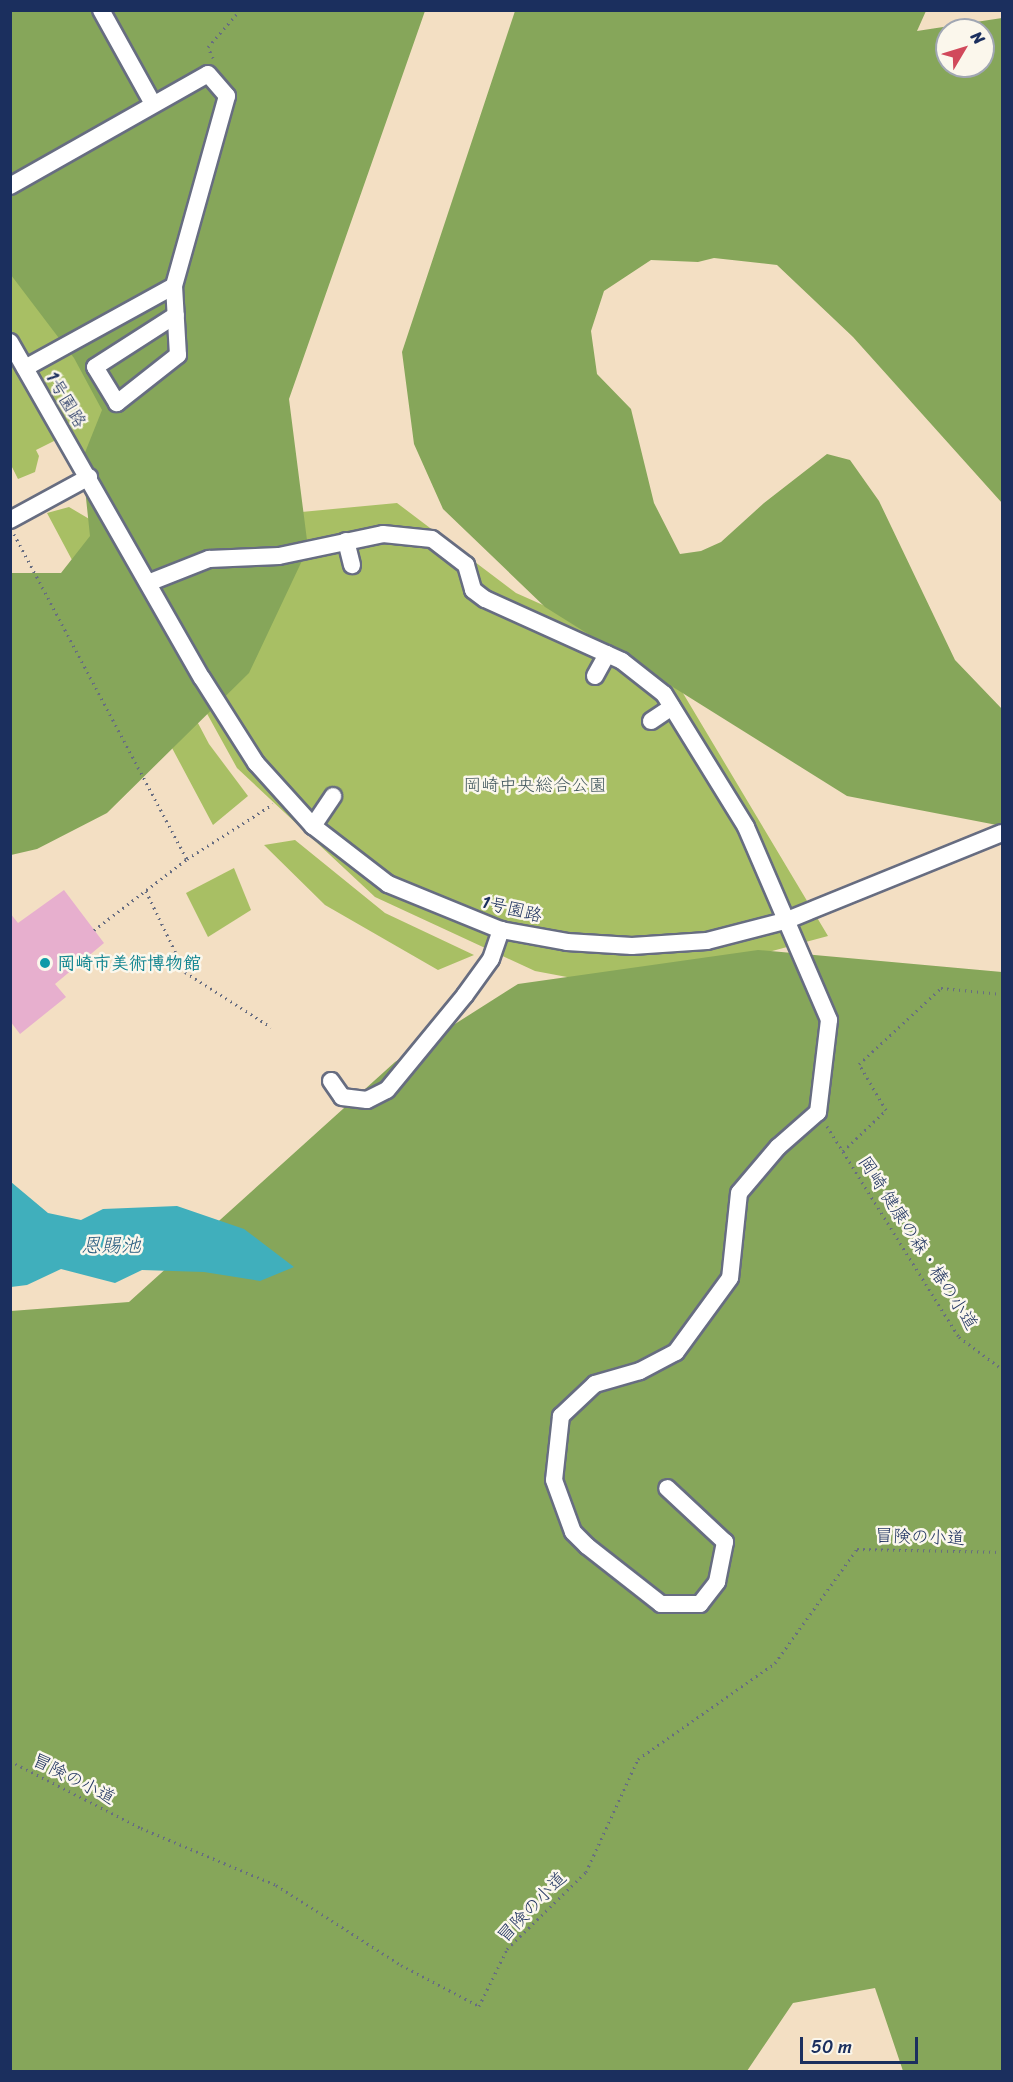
<!DOCTYPE html>
<html>
<head>
<meta charset="utf-8">
<style>
	body { margin:0 }
	#map { position:relative; width:1013px; height:2082px; overflow:hidden; background:#f3dfc3; font-family:Sriracha,"Klee One",sans-serif }
	div>[style] { position:absolute }
	.green>* { inset:0; background:#a8bf64 }
	.forest>* { inset:0; background:#86a65a }
	.water>* { inset:0; background:#40afbc }
	.building>* { inset:0; background:#e7afce }
	.path>* { height:3px; margin-top:-1.5px; transform-origin:0; background:repeating-linear-gradient(90deg,#676d81 0 1.5px,transparent 0 6px) }
	.roads { filter:drop-shadow(2px 0 #676d81) drop-shadow(-2px 0 #676d81) drop-shadow(0 2px #676d81) drop-shadow(0 -2px #676d81) }
	.minor>* { height:16px; margin:-8px; padding:0 8px; transform-origin:8px; border-radius:8px; background:#fff }
	.dots>* { width:16px; height:16px; translate:-50% -50%; box-sizing:border-box; border:3px solid #fbf7ec; border-radius:50% }
	span { translate:-50% -50%; white-space:nowrap; text-align:center; line-height:1.15; -webkit-text-stroke:5px #fbf7ec; paint-order:stroke }
	.street-label { font-size:18px; color:#1b2f5e }
	.park-label { font-size:18px; color:#455a60 }
	.culture-label { font-size:18px; color:#0d838f; font-weight:700 }
	.left { translate:0 -50%; text-align:left }
	.water-label { font-size:20px; color:#285c7f; font-style:italic }
	.frame { position:absolute; inset:0; border:12px solid #1b2f5e; pointer-events:none }
	.north { position:absolute; left:935px; top:18px; width:60px; height:60px; box-sizing:border-box; background:#fbf7ec; border:2px solid #a1a7b3; border-radius:50%; rotate:52deg; font-size:16px; font-weight:700; line-height:24px; text-align:center; color:#1b2f5e }
	.north::after { content:''; display:block; margin:auto; width:21px; height:27px; background:#d1495b; clip-path:polygon(50% 0,100% 100%,50% 72%,0 100%) }
	.scale { position:absolute; left:800px; top:2037px; width:118px; height:27px; box-sizing:border-box; border:3px solid #1b2f5e; border-top:0; padding-left:8px; font-size:18px; line-height:21px; white-space:nowrap; color:#1b2f5e; -webkit-text-stroke:4px #fbf7ec; paint-order:stroke }
</style>
</head>
<body>
<div id="map">
	<div class="green">
		<i style="clip-path:polygon(10px 11px,205px 521px,397px 503px,516px 593px,662px 658px,828px 936px,631px 989px,535px 971px,375px 897px,237px 768px,56px 440px,36px 450px,39px 456px,35px 472px,18px 479px,11px 465px)"></i>
		<i style="clip-path:polygon(69px 507px,91px 520px,209px 744px,248px 796px,213px 825px,47px 513px)"></i>
		<i style="clip-path:polygon(295px 840px,385px 913px,474px 955px,438px 970px,325px 905px,264px 845px)"></i>
		<i style="clip-path:polygon(234px 868px,251px 910px,208px 937px,186px 893px)"></i>
	</div>
	<div class="forest">
		<i style="clip-path:polygon(11px 11px,425px 11px,289px 399px,308px 548px,249px 673px,107px 813px,37px 849px,11px 855px,11px 573px,61px 573px,90px 536px,82px 460px,102px 410px,74px 358px,11px 275px)"></i>
		<i style="clip-path:polygon(evenodd,515px 11px,926px 11px,917px 31px,1002px 18px,1002px 503px,853px 337px,777px 265px,714px 258px,698px 262px,651px 260px,604px 291px,591px 331px,597px 374px,631px 409px,654px 503px,680px 554px,701px 551px,721px 542px,764px 503px,827px 454px,850px 460px,879px 501px,955px 660px,1002px 709px,1002px 826px,847px 796px,545px 607px,443px 509px,414px 444px,402px 352px,515px 11px,947px 30px,983px 30px,983px 66px,947px 66px,947px 30px)"></i>
		<i style="clip-path:polygon(758px 950px,1002px 972px,1002px 2071px,903px 2071px,875px 1988px,793px 2003px,747px 2071px,11px 2072px,11px 1311px,129px 1302px,395px 1062px,518px 984px)"></i>
	</div>
	<div class="water">
		<i style="clip-path:polygon(11px 1182px,48px 1213px,81px 1220px,103px 1209px,177px 1206px,244px 1229px,294px 1267px,260px 1281px,204px 1272px,142px 1270px,115px 1283px,61px 1269px,27px 1285px,11px 1287px)"></i>
	</div>
	<div class="building">
		<i style="clip-path:polygon(64px 890px,104px 943px,55px 984px,66px 997px,20px 1034px,10px 1021px,10px 913px,18px 923px)"></i>
	</div>
	<div class="path">
		<i style="left:213px;top:58px;width:12px;rotate:-114deg"></i>
		<i style="left:208px;top:47px;width:49px;rotate:-49.1deg"></i>
		<i style="left:14px;top:534px;width:368px;rotate:62deg"></i>
		<i style="left:187px;top:859px;width:102px;rotate:-32.6deg"></i>
		<i style="left:146px;top:891px;width:90px;rotate:64.3deg"></i>
		<i style="left:185px;top:972px;width:102px;rotate:32.6deg"></i>
		<i style="left:94px;top:930px;width:117px;rotate:-37.4deg"></i>
		<i style="left:827px;top:1126px;width:249px;rotate:58deg"></i>
		<i style="left:959px;top:1337px;width:54px;rotate:36.7deg"></i>
		<i style="left:843px;top:1151px;width:59px;rotate:-43.6deg"></i>
		<i style="left:886px;top:1110px;width:53px;rotate:-120.4deg"></i>
		<i style="left:859px;top:1064px;width:112px;rotate:-42.8deg"></i>
		<i style="left:941px;top:988px;width:61px;rotate:5.6deg"></i>
		<i style="left:10px;top:1761px;width:147px;rotate:27.1deg"></i>
		<i style="left:141px;top:1828px;width:147px;rotate:22.9deg"></i>
		<i style="left:276px;top:1885px;width:148px;rotate:32.6deg"></i>
		<i style="left:401px;top:1965px;width:88px;rotate:27.7deg"></i>
		<i style="left:479px;top:2006px;width:64px;rotate:-63.8deg"></i>
		<i style="left:507px;top:1949px;width:110px;rotate:-44.3deg"></i>
		<i style="left:586px;top:1872px;width:124px;rotate:-65.3deg"></i>
		<i style="left:638px;top:1759px;width:167px;rotate:-35deg"></i>
		<i style="left:775px;top:1663px;width:140px;rotate:-54.3deg"></i>
		<i style="left:857px;top:1549px;width:145px;rotate:1.2deg"></i>
	</div>
	<div class="roads">
		<div class="minor">
			<i style="left:101px;top:10px;width:107px;rotate:61deg"></i>
			<i style="left:10px;top:186px;width:227px;rotate:-29.5deg"></i>
			<i style="left:208px;top:74px;width:29px;rotate:49deg"></i>
			<i style="left:227px;top:96px;width:197px;rotate:105.6deg"></i>
			<i style="left:174px;top:286px;width:170px;rotate:151.2deg"></i>
			<i style="left:174px;top:286px;width:69px;rotate:86.7deg"></i>
			<i style="left:178px;top:355px;width:78px;rotate:141.8deg"></i>
			<i style="left:117px;top:403px;width:42px;rotate:-121.4deg"></i>
			<i style="left:95px;top:367px;width:96px;rotate:-32.7deg"></i>
			<i style="left:10px;top:342px;width:387px;rotate:60.3deg"></i>
			<i style="left:202px;top:678px;width:101px;rotate:57.6deg"></i>
			<i style="left:256px;top:763px;width:85px;rotate:47.9deg"></i>
			<i style="left:313px;top:826px;width:95px;rotate:37.7deg"></i>
			<i style="left:388px;top:884px;width:122px;rotate:22.2deg"></i>
			<i style="left:501px;top:930px;width:67px;rotate:10.3deg"></i>
			<i style="left:567px;top:942px;width:65px;rotate:3.5deg"></i>
			<i style="left:632px;top:946px;width:75px;rotate:-3.8deg"></i>
			<i style="left:707px;top:941px;width:81px;rotate:-14.4deg"></i>
			<i style="left:785px;top:921px;width:234px;rotate:-22.1deg"></i>
			<i style="left:10px;top:520px;width:90px;rotate:-28.6deg"></i>
			<i style="left:346px;top:541px;width:25px;rotate:76deg"></i>
			<i style="left:148px;top:583px;width:66px;rotate:-21.5deg"></i>
			<i style="left:209px;top:559px;width:70px;rotate:-2.5deg"></i>
			<i style="left:279px;top:556px;width:106px;rotate:-11.9deg"></i>
			<i style="left:383px;top:534px;width:49px;rotate:5.8deg"></i>
			<i style="left:432px;top:539px;width:43px;rotate:37.4deg"></i>
			<i style="left:466px;top:565px;width:26px;rotate:74deg"></i>
			<i style="left:473px;top:590px;width:15px;rotate:37deg"></i>
			<i style="left:485px;top:599px;width:150px;rotate:24.3deg"></i>
			<i style="left:622px;top:661px;width:53px;rotate:38.2deg"></i>
			<i style="left:664px;top:694px;width:156px;rotate:58.3deg"></i>
			<i style="left:746px;top:827px;width:210px;rotate:66.7deg"></i>
			<i style="left:829px;top:1020px;width:93px;rotate:96.8deg"></i>
			<i style="left:818px;top:1112px;width:53px;rotate:138.8deg"></i>
			<i style="left:778px;top:1147px;width:60px;rotate:130.3deg"></i>
			<i style="left:739px;top:1193px;width:85px;rotate:96deg"></i>
			<i style="left:730px;top:1278px;width:92px;rotate:126.1deg"></i>
			<i style="left:676px;top:1352px;width:41px;rotate:152.2deg"></i>
			<i style="left:640px;top:1371px;width:47px;rotate:163.9deg"></i>
			<i style="left:595px;top:1384px;width:47px;rotate:136.7deg"></i>
			<i style="left:561px;top:1416px;width:64px;rotate:96.2deg"></i>
			<i style="left:554px;top:1480px;width:55px;rotate:69.9deg"></i>
			<i style="left:573px;top:1532px;width:20px;rotate:45deg"></i>
			<i style="left:587px;top:1546px;width:94px;rotate:38.1deg"></i>
			<i style="left:661px;top:1604px;width:39px"></i>
			<i style="left:700px;top:1604px;width:28px;rotate:-52deg"></i>
			<i style="left:717px;top:1582px;width:41px;rotate:-78.7deg"></i>
			<i style="left:725px;top:1542px;width:79px;rotate:-137deg"></i>
			<i style="left:595px;top:676px;width:25px;rotate:-61deg"></i>
			<i style="left:651px;top:721px;width:25px;rotate:-34deg"></i>
			<i style="left:313px;top:826px;width:36px;rotate:-56deg"></i>
			<i style="left:331px;top:1081px;width:19px;rotate:55deg"></i>
			<i style="left:342px;top:1097px;width:25px;rotate:7deg"></i>
			<i style="left:367px;top:1100px;width:22px;rotate:-27deg"></i>
			<i style="left:387px;top:1090px;width:123px;rotate:-50.6deg"></i>
			<i style="left:465px;top:995px;width:44px;rotate:-54.2deg"></i>
			<i style="left:491px;top:959px;width:31px;rotate:-71deg"></i>
		</div>
	</div>
	<div class="dots">
		<i style="left:45px;top:963px;background:#0f9aa8"></i>
	</div>
	<div class="street-label">
		<span style="left:66px;top:400px;rotate:59deg">1号園路</span>
		<span style="left:512px;top:909px;rotate:14deg">1号園路</span>
		<span style="left:918px;top:1243px;rotate:57deg">岡崎 健康の森・椿の小道</span>
		<span style="left:920px;top:1537px;rotate:2deg">冒険の小道</span>
		<span style="left:74px;top:1779px;rotate:27deg">冒険の小道</span>
		<span style="left:532px;top:1907px;rotate:-46deg">冒険の小道</span>
	</div>
	<div class="park-label">
		<span style="left:535px;top:785px">岡崎中央総合公園</span>
	</div>
	<div class="culture-label">
		<span class="left" style="left:57px;top:963px">岡崎市美術博物館</span>
	</div>
	<div class="water-label">
		<span style="left:111px;top:1245px">恩賜池</span>
	</div>
	<div class="frame"></div>
	<div class="north">N</div>
	<div class="scale">50 m</div>
</div>
</body>
</html>
